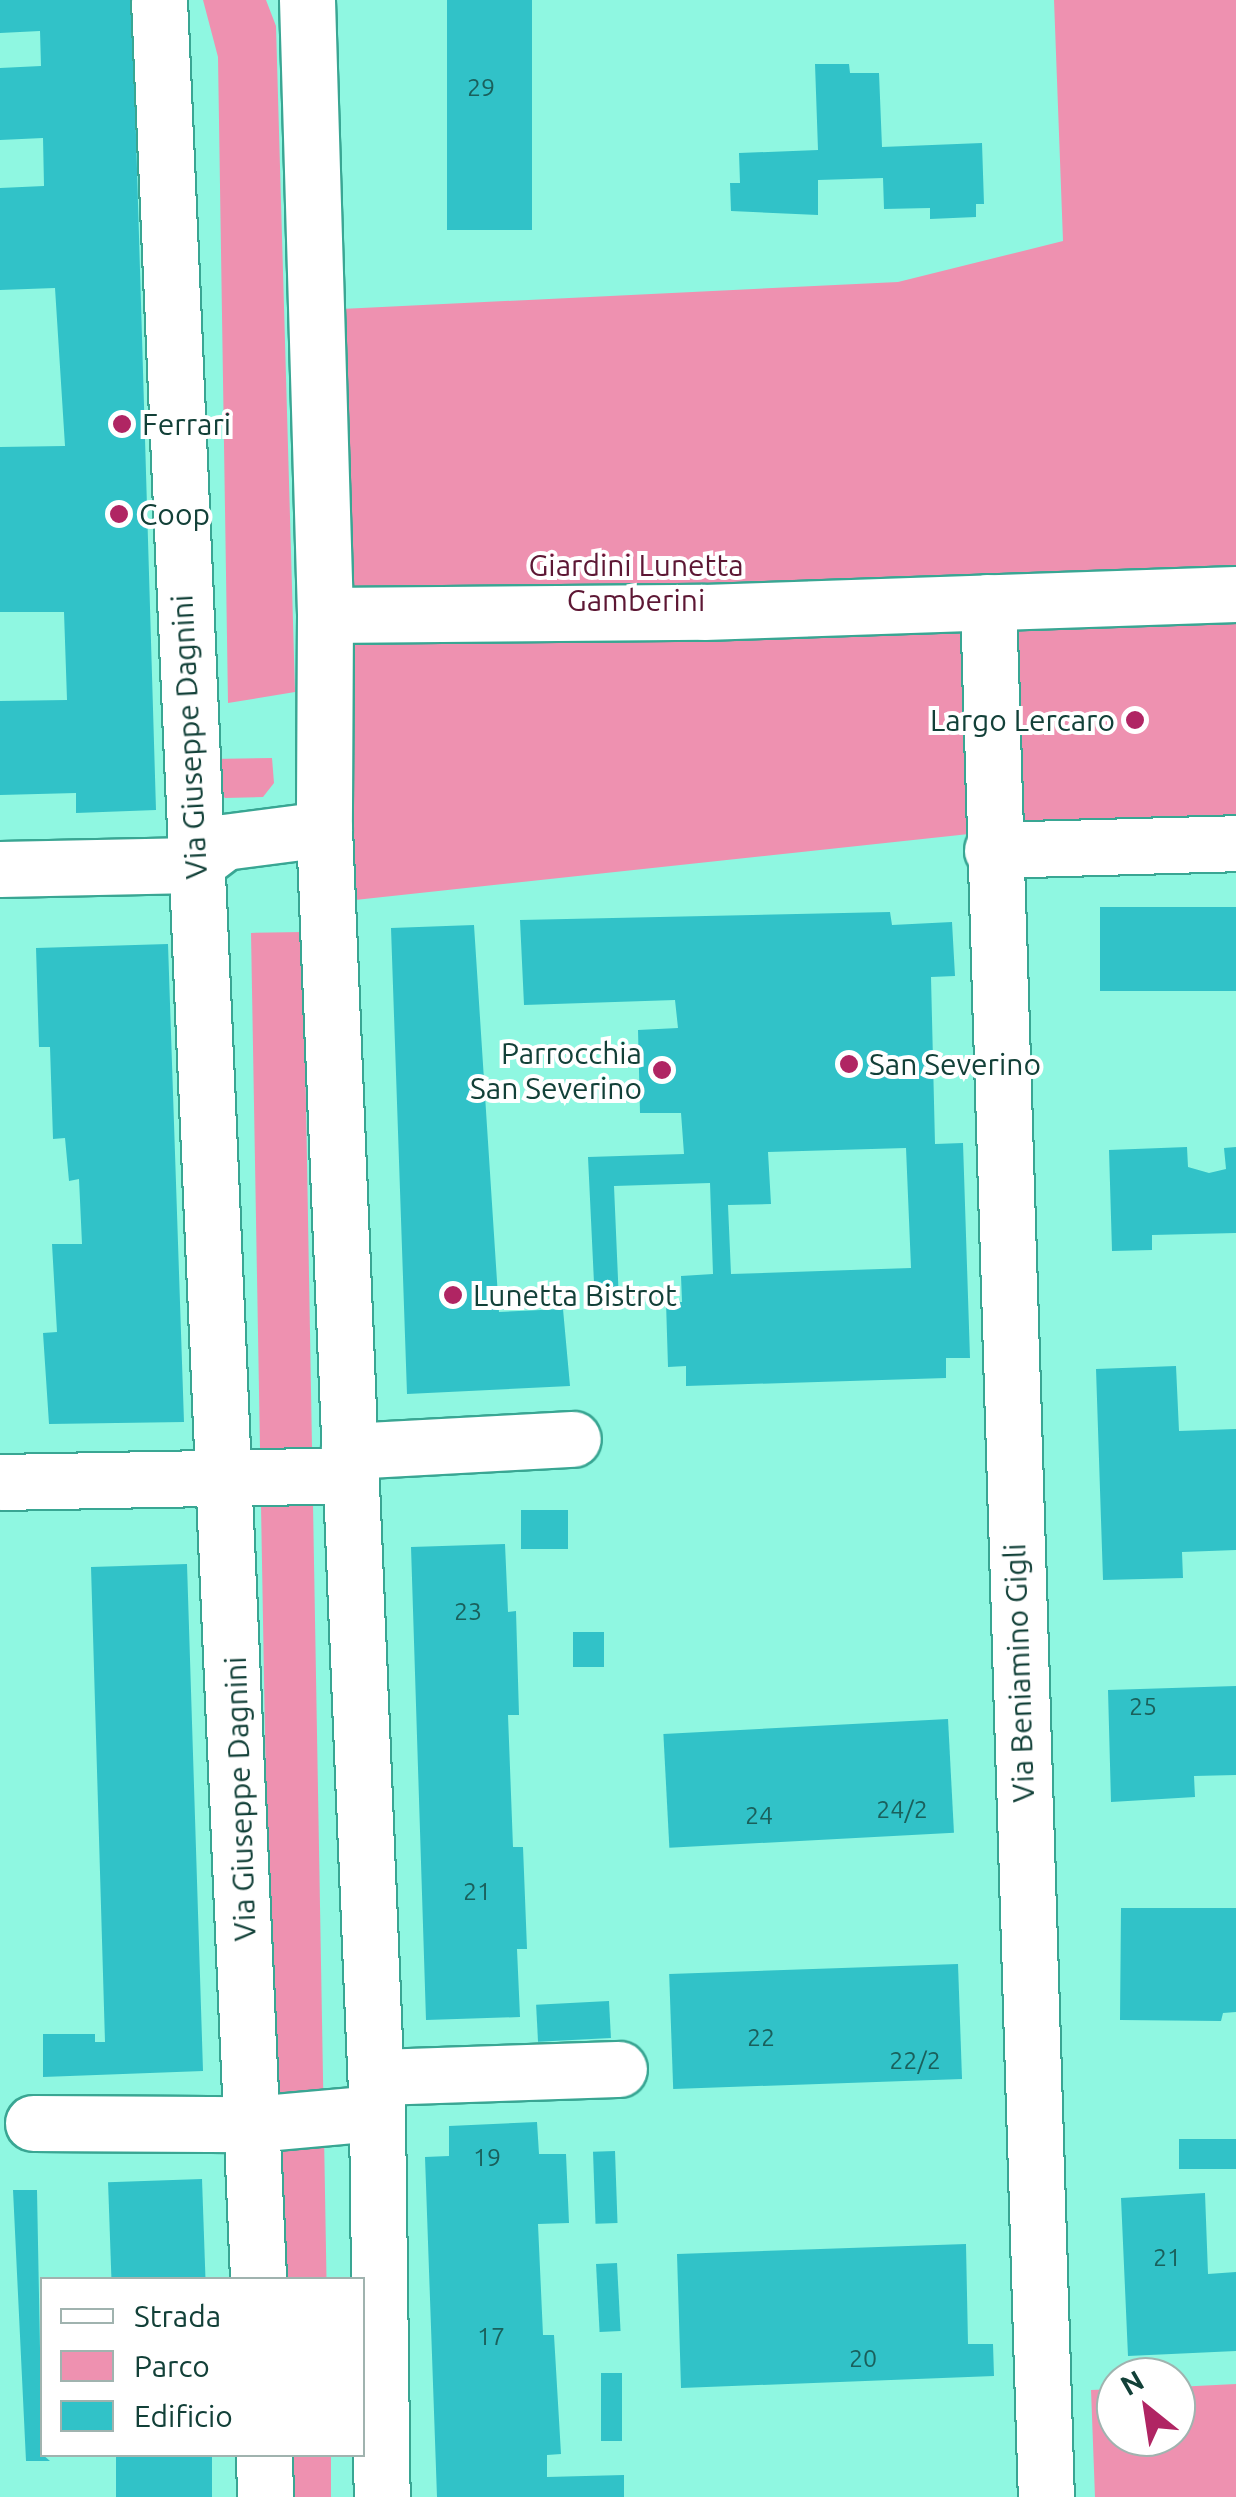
<!DOCTYPE html>
<html>
<head>
<meta charset="utf-8">
<style>
	body { margin:0 }
	#map { position:relative; width:1236px; height:2497px; overflow:hidden; background:#8ff7e1; font-family:Ubuntu,sans-serif }
	div>[style] { position:absolute }
	.green>* { inset:0; background:#ee91b0; transform-origin:0 0 }
	.building>* { inset:0; background:#31c2c8; transform-origin:0 0 }
	.roads { filter:drop-shadow(2px 0 #39a693) drop-shadow(-2px 0 #39a693) drop-shadow(0 2px #39a693) drop-shadow(0 -2px #39a693) }
	.minor>* { height:55px; margin:-27.5px; padding:0 27.5px; transform-origin:27.5px; border-radius:27.5px; background:#fff }
	.tertiary>* { height:55px; margin:-27.5px; padding:0 27.5px; transform-origin:27.5px; border-radius:27.5px; background:#fff }
	.dots>* { width:28px; height:28px; translate:-50% -50%; box-sizing:border-box; border:5px solid #fff; border-radius:50% }
	span { translate:-50% -50%; white-space:nowrap; text-align:center; line-height:1.15; -webkit-text-stroke:8px #fff; paint-order:stroke }
	.number-label { font-size:25px; color:#1a605c }
	.number-label span { -webkit-text-stroke-width:0 }
	.poi-label { font-size:30px; color:#124038 }
	.left { translate:0 -50%; text-align:left }
	.right { translate:-100% -50%; text-align:right }
	.park-label { font-size:30px; color:#5d1734 }
	.street-label { font-size:30px; color:#124038 }
	.legend { position:absolute; left:40px; top:2277px; width:325px; height:180px; box-sizing:border-box; background:#fff; border:2px solid #a0b3af; margin:0; padding:12px 18px; list-style:none; font-size:30px; color:#124038 }
	.legend li { display:flex; align-items:center; gap:20px; height:50px }
	.legend b { width:50px; border:2px solid #a0b3af }
	.north { position:absolute; left:1096px; top:2357px; width:100px; height:100px; box-sizing:border-box; background:#fff; border:2px solid #a0b3af; border-radius:50%; rotate:330deg; font-size:28px; font-weight:700; line-height:40px; text-align:center; color:#124038 }
	.north::after { content:''; display:block; margin:auto; width:35px; height:45px; background:#b02563; clip-path:polygon(50% 0,100% 100%,50% 72%,0 100%) }
</style>
</head>
<body>
<div id="map">
	<div class="green">
		<i style="clip-path:polygon(203px 0,266px 0,276px 26px,295px 692px,228px 703px,218px 57px)"></i>
		<i style="clip-path:polygon(1054px 0,1236px 0,1236px 826px,969px 834px,355px 900px,341px 309px,898px 282px,1063px 241px)"></i>
		<i style="clip-path:polygon(272px 758px,274px 783px,263px 797px,225px 798px,215px 787px,212px 759px)"></i>
		<i style="left:303px;top:932px;width:1347px;height:52px;rotate:89deg"></i>
		<i style="clip-path:polygon(1236px 2384px,1236px 2497px,1095px 2497px,1091px 2390px,1116px 2389px,1116px 2437px,1176px 2437px,1176px 2387px)"></i>
		<i style="left:279px;top:2455px;width:52px;height:42px"></i>
	</div>
	<div class="building">
		<i style="clip-path:polygon(0 0,132px 0,156px 810px,76px 813px,76px 793px,0 795px,0 701px,67px 700px,64px 612px,0 612px,0 447px,65px 446px,55px 288px,0 290px,0 188px,44px 186px,43px 138px,0 140px,0 68px,41px 66px,40px 31px,0 33px)"></i>
		<i style="left:447px;top:0;width:85px;height:230px"></i>
		<i style="clip-path:polygon(815px 64px,849px 64px,850px 73px,879px 73px,882px 147px,982px 143px,984px 204px,976px 204px,976px 217px,930px 219px,930px 208px,884px 209px,883px 178px,818px 180px,818px 215px,731px 211px,730px 183px,740px 183px,739px 153px,818px 150px)"></i>
		<i style="left:1236px;top:907px;width:84px;height:136px;rotate:90deg"></i>
		<i style="clip-path:polygon(evenodd,890px 912px,892px 925px,952px 922px,955px 976px,931px 977px,935px 1144px,963px 1143px,970px 1358px,946px 1358px,946px 1378px,686px 1386px,686px 1366px,668px 1367px,666px 1302px,682px 1302px,681px 1276px,713px 1274px,710px 1183px,614px 1186px,619px 1302px,595px 1304px,588px 1157px,684px 1154px,681px 1113px,640px 1113px,638px 1030px,678px 1028px,675px 1000px,524px 1005px,520px 920px,890px 912px,906px 1148px,911px 1268px,731px 1274px,728px 1205px,771px 1204px,768px 1152px,906px 1148px)"></i>
		<i style="clip-path:polygon(474px 925px,499px 1312px,563px 1309px,570px 1386px,407px 1394px,391px 928px)"></i>
		<i style="clip-path:polygon(168px 944px,184px 1422px,49px 1424px,43px 1333px,57px 1332px,52px 1244px,82px 1244px,79px 1179px,69px 1181px,65px 1138px,53px 1139px,50px 1047px,39px 1047px,36px 948px)"></i>
		<i style="clip-path:polygon(1187px 1147px,1188px 1167px,1209px 1173px,1226px 1169px,1224px 1148px,1236px 1147px,1236px 1233px,1152px 1235px,1152px 1250px,1112px 1251px,1109px 1150px)"></i>
		<i style="clip-path:polygon(1176px 1366px,1179px 1431px,1236px 1429px,1236px 1550px,1182px 1552px,1183px 1578px,1103px 1580px,1096px 1369px)"></i>
		<i style="left:521px;top:1510px;width:47px;height:39px"></i>
		<i style="clip-path:polygon(505px 1544px,508px 1612px,516px 1611px,519px 1715px,508px 1715px,513px 1847px,523px 1847px,527px 1949px,517px 1949px,520px 2017px,426px 2020px,411px 1547px)"></i>
		<i style="clip-path:polygon(187px 1564px,203px 2071px,43px 2077px,43px 2034px,95px 2034px,95px 2042px,105px 2042px,91px 1567px)"></i>
		<i style="left:604px;top:1632px;width:35px;height:31px;rotate:90deg"></i>
		<i style="clip-path:polygon(1236px 1686px,1236px 1775px,1194px 1776px,1195px 1797px,1111px 1802px,1108px 1690px)"></i>
		<i style="left:948px;top:1719px;width:114px;height:285px;rotate:87deg"></i>
		<i style="clip-path:polygon(1121px 1908px,1236px 1908px,1236px 2012px,1223px 2013px,1221px 2021px,1120px 2020px)"></i>
		<i style="left:958px;top:1964px;width:115px;height:289px;rotate:88deg"></i>
		<i style="left:609px;top:2001px;width:37px;height:73px;rotate:87deg"></i>
		<i style="clip-path:polygon(537px 2122px,539px 2154px,566px 2154px,569px 2223px,538px 2224px,543px 2335px,554px 2335px,561px 2454px,547px 2455px,547px 2477px,624px 2475px,624px 2497px,437px 2497px,425px 2157px,449px 2156px,449px 2126px)"></i>
		<i style="left:1236px;top:2139px;width:30px;height:57px;rotate:90deg"></i>
		<i style="left:615px;top:2151px;width:72px;height:22px;rotate:88deg"></i>
		<i style="left:202px;top:2179px;width:101px;height:94px;rotate:88deg"></i>
		<i style="clip-path:polygon(13px 2190px,37px 2190px,42px 2454px,50px 2461px,26px 2461px)"></i>
		<i style="clip-path:polygon(1205px 2193px,1208px 2274px,1236px 2272px,1236px 2351px,1128px 2356px,1121px 2198px)"></i>
		<i style="clip-path:polygon(966px 2244px,968px 2344px,993px 2344px,994px 2376px,681px 2388px,677px 2254px)"></i>
		<i style="left:617px;top:2263px;width:68px;height:21px;rotate:87deg"></i>
		<i style="left:601px;top:2373px;width:21px;height:68px"></i>
		<i style="left:116px;top:2454px;width:96px;height:43px"></i>
	</div>
	<div class="roads">
		<div class="minor">
			<i style="left:159px;top:0;width:2282px;rotate:87.51deg"></i>
			<i style="left:988px;top:602px;width:1896px;rotate:88.25deg"></i>
			<i style="left:325px;top:615px;width:379px;rotate:-0.5deg"></i>
			<i style="left:704px;top:612px;width:532px;rotate:-1.94deg"></i>
			<i style="left:992px;top:850px;width:244px;rotate:-1.6deg"></i>
			<i style="left:0;top:869px;width:194px;rotate:-1.2deg"></i>
			<i style="left:194px;top:865px;width:38px;rotate:-37deg"></i>
			<i style="left:224px;top:842px;width:101px;rotate:-7.4deg"></i>
			<i style="left:349px;top:1451px;width:224px;rotate:-3.1deg"></i>
			<i style="left:0;top:1482px;width:349px;rotate:-1.1deg"></i>
			<i style="left:376px;top:2077px;width:243px;rotate:-1.9deg"></i>
			<i style="left:33px;top:2123px;width:220px;rotate:0.3deg"></i>
			<i style="left:253px;top:2124px;width:124px;rotate:-5.1deg"></i>
			<i style="left:264px;top:2454px;width:43px;rotate:88.7deg"></i>
		</div>
		<div class="tertiary">
			<i style="left:307px;top:0;width:615px;rotate:88.32deg"></i>
			<i style="left:325px;top:615px;width:214px;rotate:90.3deg"></i>
			<i style="left:324px;top:829px;width:1285px;rotate:87.64deg"></i>
			<i style="left:377px;top:2113px;width:384px;rotate:89.3deg"></i>
		</div>
	</div>
	<div class="dots">
		<i style="left:122px;top:424px;background:#b02563"></i>
		<i style="left:119px;top:514px;background:#b02563"></i>
		<i style="left:1135px;top:720px;background:#b02563"></i>
		<i style="left:849px;top:1064px;background:#b02563"></i>
		<i style="left:662px;top:1070px;background:#b02563"></i>
		<i style="left:453px;top:1295px;background:#b02563"></i>
	</div>
	<div class="number-label">
		<span style="left:481px;top:87px">29</span>
		<span style="left:468px;top:1611px">23</span>
		<span style="left:1143px;top:1706px">25</span>
		<span style="left:902px;top:1809px">24/2</span>
		<span style="left:759px;top:1815px">24</span>
		<span style="left:477px;top:1891px">21</span>
		<span style="left:761px;top:2037px">22</span>
		<span style="left:915px;top:2060px">22/2</span>
		<span style="left:487px;top:2157px">19</span>
		<span style="left:1167px;top:2257px">21</span>
		<span style="left:491px;top:2336px">17</span>
		<span style="left:863px;top:2358px">20</span>
	</div>
	<div class="poi-label">
		<span class="left" style="left:142px;top:424px">Ferrari</span>
		<span class="left" style="left:139px;top:514px">Coop</span>
		<span class="right" style="left:1115px;top:720px">Largo Lercaro</span>
		<span class="right" style="left:642px;top:1070px">Parrocchia<br>San Severino</span>
		<span class="left" style="left:869px;top:1064px">San Severino</span>
		<span class="left" style="left:473px;top:1295px">Lunetta Bistrot</span>
	</div>
	<div class="park-label">
		<span style="left:636px;top:582px">Giardini Lunetta<br>Gamberini</span>
	</div>
	<div class="street-label">
		<span style="left:189px;top:737px;rotate:-93deg">Via Giuseppe Dagnini</span>
		<span style="left:1019px;top:1673px;rotate:-92deg">Via Beniamino Gigli</span>
		<span style="left:240px;top:1799px;rotate:-92deg">Via Giuseppe Dagnini</span>
	</div>
	<ul class="legend">
	<li><b style="height:12px;background:#fff"></b>Strada</li>
	<li><b style="height:28px;background:#ee91b0"></b>Parco</li>
	<li><b style="height:28px;background:#31c2c8"></b>Edificio</li>
	</ul>
	<div class="north">N</div>
</div>
</body>
</html>
